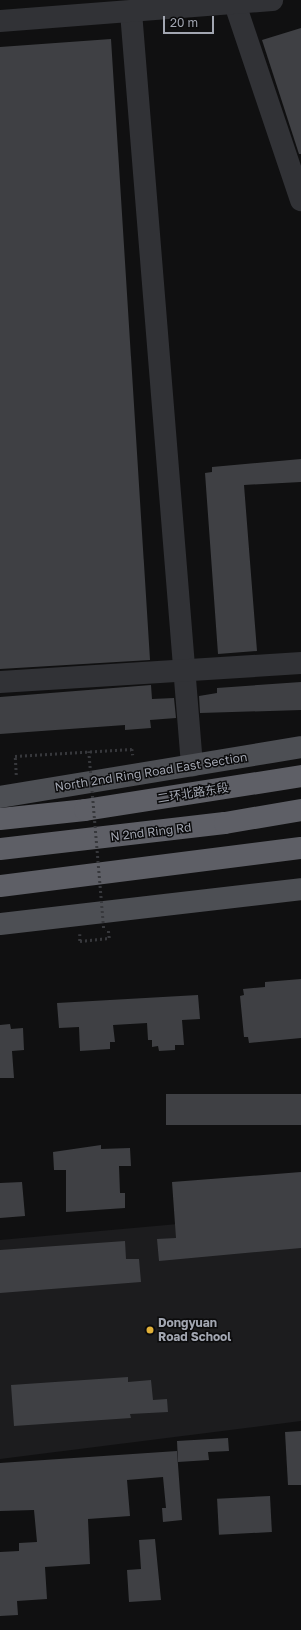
<!DOCTYPE html>
<html>
<head>
<meta charset="utf-8">
<style>
	body { margin:0 }
	#map { position:relative; width:301px; height:1630px; overflow:hidden; background:#101011; font-family:"Golos Text","Noto Sans SC",sans-serif }
	div>[style] { position:absolute }
	.built>* { inset:0; background:#1c1c1e }
	.building>* { inset:0; background:#3f4044; transform-origin:0 0 }
	.path>* { height:2.5px; margin-top:-1.25px; transform-origin:0; background:repeating-linear-gradient(90deg,#37383c 0 2px,transparent 0 5px) }
	.minor>* { height:22px; margin:-11px; padding:0 11px; transform-origin:11px; border-radius:11px; background:#313236 }
	.major>* { height:22px; margin:-11px; padding:0 11px; transform-origin:11px; border-radius:11px; background:#4d4f54 }
	.highway>* { height:22px; margin:-11px; padding:0 11px; transform-origin:11px; border-radius:11px; background:#5e5f66 }
	.path-bridge>* { height:2.5px; margin-top:-1.25px; transform-origin:0; background:repeating-linear-gradient(90deg,#37383c 0 2px,transparent 0 5px) }
	.dots>* { width:11px; height:11px; translate:-50% -50%; box-sizing:border-box; border:2px solid #0b0b0c; border-radius:50% }
	span { translate:-50% -50%; white-space:nowrap; text-align:center; line-height:1.15; -webkit-text-stroke:3px #0b0b0c; paint-order:stroke }
	.street-label { font-size:12px; color:#a2a6b1 }
	.poi-label { font-size:12px; color:#a2a6b1; font-weight:700 }
	.left { translate:0 -50%; text-align:left }
	.scale { position:absolute; left:163px; top:16px; width:51px; height:18px; box-sizing:border-box; border:2px solid #a2a6b1; border-top:0; padding-left:5px; font-size:12px; line-height:14px; white-space:nowrap; color:#a2a6b1; -webkit-text-stroke:3px #0b0b0c; paint-order:stroke }
</style>
</head>
<body>
<div id="map">
	<div class="built">
		<i style="clip-path:polygon(301px 1213px,301px 1421px,0 1459px,0 1240px)"></i>
	</div>
	<div class="building">
		<i style="clip-path:polygon(301px 28px,301px 154px,299px 154px,262px 40px)"></i>
		<i style="clip-path:polygon(111px 39px,150px 660px,0 669px,0 47px)"></i>
		<i style="clip-path:polygon(301px 459px,301px 482px,244px 485px,257px 651px,218px 654px,205px 473px,212px 472px,212px 467px)"></i>
		<i style="clip-path:polygon(301px 682px,301px 710px,200px 713px,199px 696px,217px 693px,217px 688px)"></i>
		<i style="clip-path:polygon(151px 685px,152px 699px,174px 698px,176px 718px,150px 720px,151px 728px,125px 730px,125px 725px,0 734px,0 697px)"></i>
		<i style="clip-path:polygon(301px 979px,301px 1038px,249px 1043px,248px 1037px,244px 1037px,240px 996px,244px 995px,243px 989px,265px 987px,265px 982px)"></i>
		<i style="clip-path:polygon(198px 995px,200px 1019px,182px 1020px,184px 1045px,175px 1045px,175px 1050px,159px 1051px,158px 1046px,152px 1047px,152px 1040px,148px 1040px,147px 1023px,113px 1025px,115px 1042px,110px 1042px,110px 1049px,80px 1051px,79px 1027px,59px 1028px,57px 1003px)"></i>
		<i style="clip-path:polygon(10px 1024px,11px 1029px,23px 1028px,24px 1050px,12px 1051px,14px 1078px,0 1078px,0 1025px)"></i>
		<i style="left:301px;top:1094px;width:31px;height:135px;rotate:90deg"></i>
		<i style="clip-path:polygon(101px 1145px,101px 1149px,130px 1148px,131px 1166px,119px 1166px,120px 1193px,125px 1193px,125px 1208px,66px 1212px,66px 1170px,54px 1170px,53px 1152px)"></i>
		<i style="clip-path:polygon(301px 1172px,301px 1248px,159px 1261px,157px 1239px,176px 1238px,172px 1182px)"></i>
		<i style="clip-path:polygon(22px 1182px,25px 1216px,0 1218px,0 1183px)"></i>
		<i style="clip-path:polygon(125px 1241px,126px 1259px,139px 1259px,141px 1282px,0 1293px,0 1250px)"></i>
		<i style="clip-path:polygon(128px 1377px,128px 1382px,151px 1380px,153px 1400px,167px 1399px,168px 1412px,130px 1414px,131px 1418px,14px 1426px,11px 1385px)"></i>
		<i style="clip-path:polygon(301px 1431px,301px 1485px,288px 1485px,285px 1432px)"></i>
		<i style="clip-path:polygon(228px 1438px,229px 1451px,208px 1452px,209px 1460px,178px 1462px,177px 1441px)"></i>
		<i style="clip-path:polygon(177px 1451px,182px 1520px,163px 1522px,162px 1508px,166px 1508px,163px 1477px,127px 1480px,130px 1516px,88px 1519px,90px 1564px,45px 1567px,47px 1599px,17px 1601px,18px 1615px,0 1616px,0 1552px,19px 1551px,19px 1543px,37px 1542px,34px 1510px,0 1511px,0 1463px)"></i>
		<i style="left:270px;top:1496px;width:36px;height:53px;rotate:87deg"></i>
		<i style="clip-path:polygon(155px 1539px,161px 1600px,129px 1602px,127px 1570px,141px 1569px,139px 1540px)"></i>
	</div>
	<div class="path">
		<i style="left:16px;top:775px;width:19px;rotate:-93deg"></i>
		<i style="left:15px;top:756px;width:117px;rotate:-3.4deg"></i>
		<i style="left:132px;top:749px;width:6px;rotate:81deg"></i>
		<i style="left:80px;top:934px;width:7px;rotate:90deg"></i>
		<i style="left:80px;top:941px;width:29px;rotate:-6deg"></i>
		<i style="left:109px;top:938px;width:8px;rotate:-97deg"></i>
	</div>
	<div class="minor">
		<i style="left:235px;top:4px;width:207px;rotate:71.4deg"></i>
		<i style="left:131px;top:12px;width:756px;rotate:85.37deg"></i>
		<i style="left:0;top:21px;width:273px;rotate:-4.4deg"></i>
		<i style="left:0;top:682px;width:302px;rotate:-3.6deg"></i>
	</div>
	<div class="major">
		<i style="left:0;top:797px;width:305px;rotate:-9.4deg"></i>
		<i style="left:0;top:924px;width:303px;rotate:-6.6deg"></i>
	</div>
	<div class="highway">
		<i style="left:0;top:819px;width:85px;rotate:-6deg"></i>
		<i style="left:85px;top:810px;width:219px;rotate:-8.9deg"></i>
		<i style="left:0;top:849px;width:226px;rotate:-6.6deg"></i>
		<i style="left:225px;top:823px;width:77px;rotate:-9.7deg"></i>
		<i style="left:0;top:886px;width:303px;rotate:-7.2deg"></i>
	</div>
	<div class="path-bridge">
		<i style="left:89px;top:751px;width:180px;rotate:85.2deg"></i>
	</div>
	<div class="dots">
		<i style="left:150px;top:1330px;background:#e1b038"></i>
	</div>
	<div class="street-label">
		<span style="left:151px;top:772px;rotate:-9deg">North 2nd Ring Road East Section</span>
		<span style="left:193px;top:793px;rotate:-9deg">二环北路东段</span>
		<span style="left:151px;top:832px;rotate:-7deg">N 2nd Ring Rd</span>
	</div>
	<div class="poi-label">
		<span class="left" style="left:158px;top:1330px">Dongyuan<br>Road School</span>
	</div>
	<div class="scale">20 m</div>
</div>
</body>
</html>
